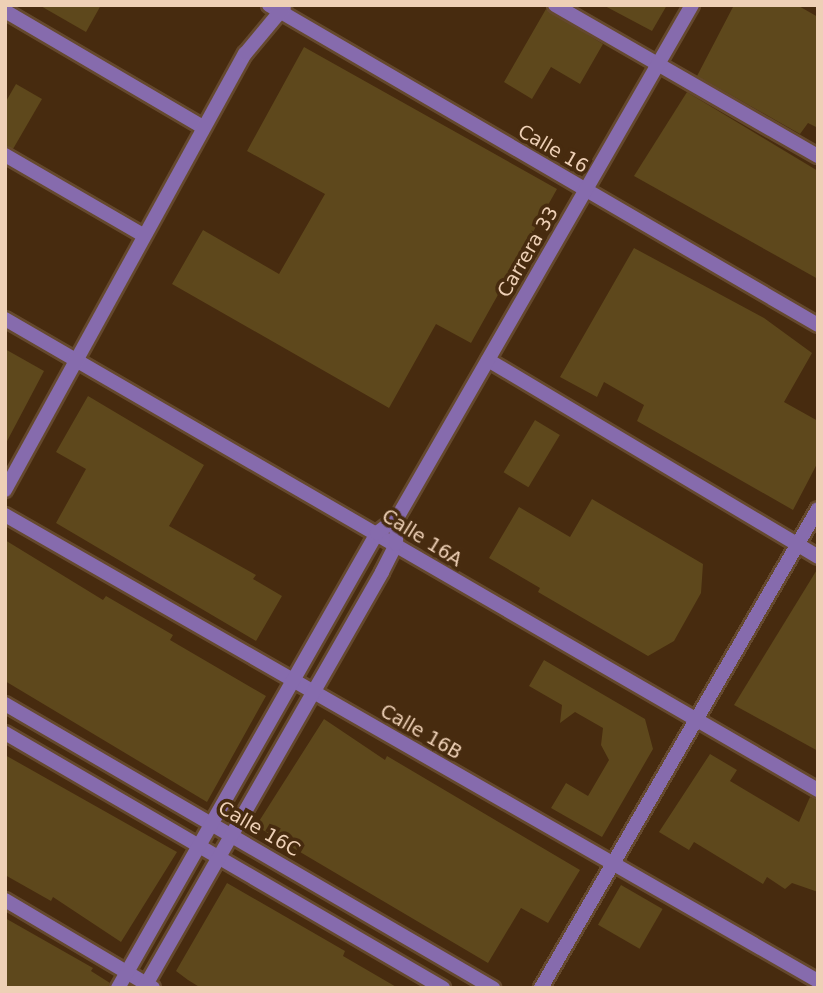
<!DOCTYPE html>
<html>
<head>
<meta charset="utf-8">
<style>
	body { margin:0 }
	#map { position:relative; width:823px; height:993px; overflow:hidden; background:#472b0f; font-family:"DejaVu Sans",sans-serif }
	div>[style] { position:absolute }
	.building>* { inset:0; background:#5e481c; transform-origin:0 0 }
	.roads { filter:drop-shadow(2px 0 #65492d) drop-shadow(-2px 0 #65492d) drop-shadow(0 2px #65492d) drop-shadow(0 -2px #65492d) }
	.street>* { height:14px; margin:-7px; padding:0 7px; transform-origin:7px; border-radius:7px; background:#866bad }
	span { translate:-50% -50%; white-space:nowrap; text-align:center; line-height:1.15; -webkit-text-stroke:7px #472b0f; paint-order:stroke }
	.street-label { font-size:19px; color:#eed0b6 }
	.frame { position:absolute; inset:0; border:7px solid #eed0b6; pointer-events:none }
</style>
</head>
<body>
<div id="map">
	<div class="building">
		<i style="clip-path:polygon(39px 5px,101px 5px,86px 32px)"></i>
		<i style="clip-path:polygon(603px 5px,667px 5px,652px 31px)"></i>
		<i style="clip-path:polygon(734px 5px,797px 5px,818px 17px,818px 128px,808px 123px,800px 134px,697px 76px)"></i>
		<i style="clip-path:polygon(546px 9px,603px 44px,580px 84px,551px 67px,532px 99px,504px 82px)"></i>
		<i style="clip-path:polygon(304px 47px,557px 189px,471px 343px,436px 324px,389px 408px,172px 284px,203px 230px,279px 274px,325px 194px,247px 151px)"></i>
		<i style="clip-path:polygon(16px 84px,42px 99px,13px 149px,5px 145px,5px 103px)"></i>
		<i style="clip-path:polygon(687px 92px,818px 171px,818px 279px,634px 176px)"></i>
		<i style="clip-path:polygon(634px 248px,764px 318px,812px 353px,784px 402px,818px 421px,818px 462px,793px 510px,637px 421px,644px 405px,604px 382px,597px 397px,560px 377px)"></i>
		<i style="clip-path:polygon(5px 349px,44px 371px,5px 445px)"></i>
		<i style="clip-path:polygon(88px 396px,204px 465px,169px 526px,256px 575px,253px 579px,282px 596px,256px 641px,56px 523px,86px 469px,56px 452px)"></i>
		<i style="left:535px;top:420px;width:29px;height:61px;rotate:31deg"></i>
		<i style="clip-path:polygon(592px 499px,703px 564px,701px 593px,674px 641px,648px 656px,538px 592px,540px 588px,489px 558px,519px 507px,570px 537px)"></i>
		<i style="clip-path:polygon(5px 540px,103px 600px,106px 596px,173px 635px,170px 640px,266px 696px,207px 802px,5px 681px)"></i>
		<i style="clip-path:polygon(818px 568px,818px 751px,734px 705px)"></i>
		<i style="clip-path:polygon(544px 660px,645px 719px,653px 749px,602px 837px,551px 808px,566px 783px,588px 796px,609px 760px,601px 745px,603px 728px,575px 712px,560px 723px,562px 705px,529px 686px)"></i>
		<i style="clip-path:polygon(324px 719px,385px 760px,387px 756px,580px 870px,548px 923px,521px 908px,488px 963px,256px 826px)"></i>
		<i style="clip-path:polygon(710px 754px,737px 770px,730px 781px,799px 822px,810px 797px,818px 800px,818px 892px,792px 883px,785px 889px,767px 877px,763px 884px,694px 842px,689px 850px,659px 832px)"></i>
		<i style="clip-path:polygon(5px 755px,177px 852px,121px 942px,53px 897px,51px 901px,5px 875px)"></i>
		<i style="clip-path:polygon(227px 883px,345px 951px,343px 956px,398px 988px,201px 988px,188px 980px,176px 971px)"></i>
		<i style="left:621px;top:885px;width:48px;height:46px;rotate:30deg"></i>
		<i style="clip-path:polygon(5px 918px,93px 968px,91px 971px,110px 983px,108px 988px,5px 988px)"></i>
	</div>
	<div class="roads">
		<div class="street">
			<i style="left:269px;top:5px;width:635px;rotate:30.24deg"></i>
			<i style="left:555px;top:5px;width:303px;rotate:29.9deg"></i>
			<i style="left:5px;top:11px;width:229px;rotate:30.4deg"></i>
			<i style="left:5px;top:155px;width:160px;rotate:30.1deg"></i>
			<i style="left:5px;top:319px;width:940px;rotate:30.09deg"></i>
			<i style="left:488px;top:360px;width:384px;rotate:30.8deg"></i>
			<i style="left:5px;top:490px;width:498px;rotate:-61.2deg"></i>
			<i style="left:245px;top:54px;width:61px;rotate:-50.3deg"></i>
			<i style="left:5px;top:515px;width:937px;rotate:29.82deg"></i>
			<i style="left:5px;top:704px;width:565px;rotate:30.2deg"></i>
			<i style="left:5px;top:733px;width:507px;rotate:30.21deg"></i>
			<i style="left:5px;top:900px;width:172px;rotate:30.7deg"></i>
			<i style="left:118px;top:988px;width:524px;rotate:-60.35deg"></i>
			<i style="left:377px;top:533px;width:25px;rotate:-37deg"></i>
			<i style="left:397px;top:518px;width:592px;rotate:-60.1deg"></i>
			<i style="left:144px;top:988px;width:479px;rotate:-60.2deg"></i>
			<i style="left:382px;top:572px;width:31px;rotate:-63deg"></i>
			<i style="left:396px;top:544px;width:26px;rotate:-88deg"></i>
			<i style="left:541px;top:988px;width:553px;rotate:-59.96deg"></i>
		</div>
	</div>
	<div class="street-label">
		<span style="left:553px;top:149px;rotate:30deg">Calle 16</span>
		<span style="left:528px;top:252px;rotate:-60deg">Carrera 33</span>
		<span style="left:422px;top:538px;rotate:32deg">Calle 16A</span>
		<span style="left:421px;top:732px;rotate:30deg">Calle 16B</span>
		<span style="left:259px;top:829px;rotate:30deg">Calle 16C</span>
	</div>
	<div class="frame"></div>
</div>
</body>
</html>
